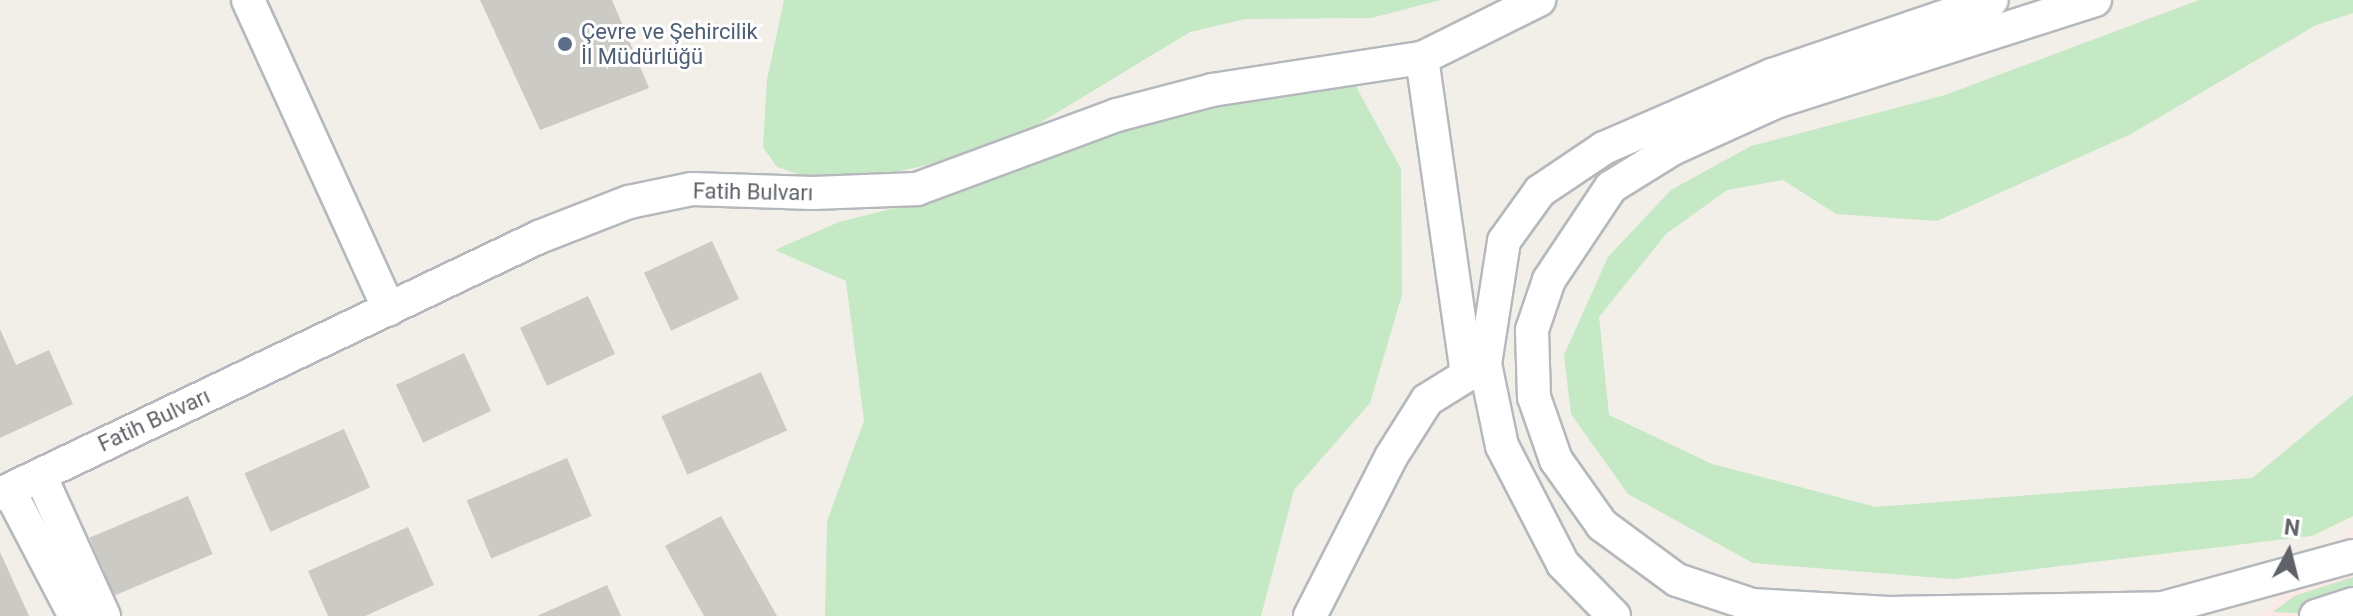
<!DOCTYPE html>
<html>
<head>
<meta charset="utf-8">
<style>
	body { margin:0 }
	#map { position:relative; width:2353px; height:616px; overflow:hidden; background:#f1efe8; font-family:Roboto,sans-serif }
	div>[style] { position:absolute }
	.medical>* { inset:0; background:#fce8e6 }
	.green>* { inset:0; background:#c5e8c5 }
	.building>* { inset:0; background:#cccac5; transform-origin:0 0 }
	.roads { filter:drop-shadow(2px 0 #b5b8bc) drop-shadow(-2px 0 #b5b8bc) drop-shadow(0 2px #b5b8bc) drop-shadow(0 -2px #b5b8bc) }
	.minor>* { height:32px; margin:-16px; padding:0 16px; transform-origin:16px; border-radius:16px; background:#fff }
	.dots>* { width:22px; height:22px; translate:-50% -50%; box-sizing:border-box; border:4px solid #fff; border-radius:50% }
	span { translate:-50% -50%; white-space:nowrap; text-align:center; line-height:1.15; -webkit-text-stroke:6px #fff; paint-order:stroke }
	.service-label { font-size:22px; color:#4e5e75 }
	.left { translate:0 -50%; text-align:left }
	.street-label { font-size:22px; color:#5f6368 }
	.north { position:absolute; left:2249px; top:512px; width:80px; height:80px; -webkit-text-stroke:6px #fff; paint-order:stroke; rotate:7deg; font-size:22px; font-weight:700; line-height:32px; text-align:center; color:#5f6368 }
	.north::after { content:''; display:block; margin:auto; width:28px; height:36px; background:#5f6368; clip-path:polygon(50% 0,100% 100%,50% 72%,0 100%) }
</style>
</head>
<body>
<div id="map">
	<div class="medical">
		<i style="clip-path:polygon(2353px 529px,2353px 616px,2259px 616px)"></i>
	</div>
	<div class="green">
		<i style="clip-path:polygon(784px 0,1441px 0,1371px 18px,1245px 19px,1190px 32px,1025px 132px,964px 157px,895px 172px,805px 176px,777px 167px,763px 147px,767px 80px)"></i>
		<i style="clip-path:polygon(2199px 0,2353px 0,2353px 13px,2316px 25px,2131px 134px,1937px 221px,1836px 214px,1783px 180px,1727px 190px,1666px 234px,1599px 317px,1609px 415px,1712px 464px,1876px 507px,2252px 478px,2353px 395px,2353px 516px,2312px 536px,1953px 579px,1753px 563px,1628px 494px,1571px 414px,1564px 355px,1608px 257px,1671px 190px,1751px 146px,1945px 95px)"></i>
		<i style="clip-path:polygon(1346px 68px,1401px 169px,1402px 295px,1370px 403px,1294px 490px,1261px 616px,825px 616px,827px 521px,864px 421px,846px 281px,775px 250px,839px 222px,939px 197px,1099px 136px)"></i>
		<i style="clip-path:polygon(2353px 577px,2353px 616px,2273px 612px,2294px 596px)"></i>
	</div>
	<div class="building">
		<i style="clip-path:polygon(480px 0,612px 0,649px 88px,540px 130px)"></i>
		<i style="left:712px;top:241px;width:64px;height:75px;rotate:65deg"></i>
		<i style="left:588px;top:296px;width:64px;height:75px;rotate:65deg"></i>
		<i style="clip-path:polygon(0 329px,16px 365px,49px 350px,73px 404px,0 438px)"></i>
		<i style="left:464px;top:353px;width:64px;height:75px;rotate:65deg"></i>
		<i style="left:761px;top:372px;width:64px;height:109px;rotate:66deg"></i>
		<i style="left:344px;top:429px;width:64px;height:109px;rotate:66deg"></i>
		<i style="left:567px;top:458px;width:63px;height:109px;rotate:67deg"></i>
		<i style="left:188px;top:496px;width:63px;height:107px;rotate:67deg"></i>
		<i style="clip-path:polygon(721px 516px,777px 616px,704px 616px,665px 546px)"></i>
		<i style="clip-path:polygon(408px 527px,434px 585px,365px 616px,328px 616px,308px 571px)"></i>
		<i style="clip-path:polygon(0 552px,29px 616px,0 616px)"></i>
		<i style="clip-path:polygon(607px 585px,621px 616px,537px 616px)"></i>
	</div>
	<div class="roads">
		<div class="minor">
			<i style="left:248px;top:0;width:340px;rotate:65.5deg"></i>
			<i style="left:2095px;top:0;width:335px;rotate:162.3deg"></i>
			<i style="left:1776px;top:102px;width:112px;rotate:155.7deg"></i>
			<i style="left:1674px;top:148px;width:74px;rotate:148.2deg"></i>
			<i style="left:1611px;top:187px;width:112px;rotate:123.7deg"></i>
			<i style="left:1549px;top:280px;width:53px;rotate:108.8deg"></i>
			<i style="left:1532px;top:330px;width:67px;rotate:88.3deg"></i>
			<i style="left:1534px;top:397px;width:67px;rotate:70.8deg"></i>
			<i style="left:1556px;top:460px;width:80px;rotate:54.7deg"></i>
			<i style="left:1602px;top:525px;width:93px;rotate:36.3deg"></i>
			<i style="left:1677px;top:580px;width:79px;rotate:18.4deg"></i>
			<i style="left:1752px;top:605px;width:137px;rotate:3.3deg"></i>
			<i style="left:1889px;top:613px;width:274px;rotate:-1deg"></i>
			<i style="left:2163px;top:608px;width:197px;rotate:-15.3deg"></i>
			<i style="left:1422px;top:58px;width:320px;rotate:81.9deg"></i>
			<i style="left:40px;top:475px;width:155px;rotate:65.6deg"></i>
			<i style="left:9px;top:490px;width:142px;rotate:62.4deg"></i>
			<i style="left:0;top:494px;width:597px;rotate:-25.49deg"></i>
			<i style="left:539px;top:237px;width:97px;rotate:-21.3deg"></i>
			<i style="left:629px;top:202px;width:64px;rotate:-11.7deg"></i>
			<i style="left:692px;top:189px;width:121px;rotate:1.9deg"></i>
			<i style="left:813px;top:193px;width:104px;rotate:-2.2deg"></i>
			<i style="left:917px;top:189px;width:213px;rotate:-20.3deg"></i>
			<i style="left:1117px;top:115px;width:98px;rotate:-14.7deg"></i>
			<i style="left:1212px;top:90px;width:212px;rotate:-8.7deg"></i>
			<i style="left:1422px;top:58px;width:131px;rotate:-26.4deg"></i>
			<i style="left:1310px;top:616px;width:178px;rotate:-63deg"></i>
			<i style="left:1391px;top:457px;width:67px;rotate:-57.7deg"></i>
			<i style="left:1427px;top:400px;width:68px;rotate:-31.8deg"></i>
			<i style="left:1614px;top:616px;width:73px;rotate:-134.4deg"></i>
			<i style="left:1563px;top:564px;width:133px;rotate:-117.3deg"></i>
			<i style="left:1502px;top:446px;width:84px;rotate:-101.7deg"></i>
			<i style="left:1485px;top:364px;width:124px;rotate:-81.2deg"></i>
			<i style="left:1504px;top:241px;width:62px;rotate:-54.2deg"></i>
			<i style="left:1540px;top:191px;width:77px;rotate:-33.9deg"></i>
			<i style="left:1604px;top:148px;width:183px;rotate:-23.5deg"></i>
			<i style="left:1772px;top:75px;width:232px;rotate:-18.8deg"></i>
			<i style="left:2316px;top:616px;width:39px;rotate:-18deg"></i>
		</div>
	</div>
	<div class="dots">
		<i style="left:565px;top:44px;background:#5c6f8a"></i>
	</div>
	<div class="service-label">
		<span class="left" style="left:581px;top:44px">Çevre ve Şehircilik<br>İl Müdürlüğü</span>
	</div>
	<div class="street-label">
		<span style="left:753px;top:192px;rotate:1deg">Fatih Bulvarı</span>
		<span style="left:154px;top:420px;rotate:-25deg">Fatih Bulvarı</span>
	</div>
	<div class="north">N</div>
</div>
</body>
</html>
